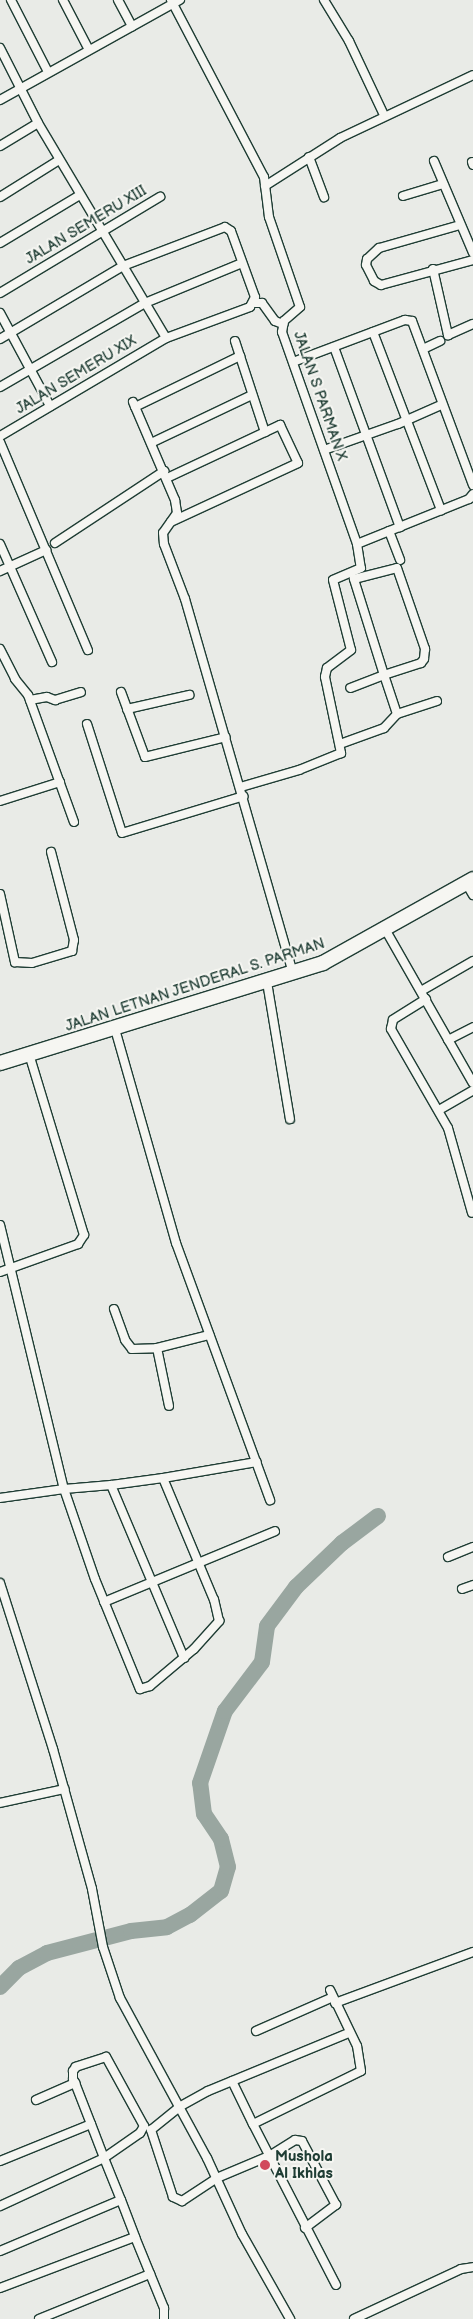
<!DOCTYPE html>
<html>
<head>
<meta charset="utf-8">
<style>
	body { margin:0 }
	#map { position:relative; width:473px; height:2319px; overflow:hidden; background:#e9ebe7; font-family:"Balsamiq Sans",sans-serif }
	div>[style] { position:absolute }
	.river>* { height:16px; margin:-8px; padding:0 8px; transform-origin:8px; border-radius:8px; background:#99a6a0 }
	.roads { filter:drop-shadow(1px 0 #1f3d34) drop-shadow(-1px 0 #1f3d34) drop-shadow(0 1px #1f3d34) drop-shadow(0 -1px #1f3d34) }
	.minor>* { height:8px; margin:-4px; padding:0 4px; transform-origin:4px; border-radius:4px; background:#f6f6f2 }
	.trunk>* { height:14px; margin:-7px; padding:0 7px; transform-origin:7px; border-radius:7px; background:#f6f6f2 }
	.dots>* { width:14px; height:14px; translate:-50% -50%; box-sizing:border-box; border:2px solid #f6f6f2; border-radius:50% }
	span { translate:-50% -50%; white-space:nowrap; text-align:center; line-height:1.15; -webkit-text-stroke:4px #f6f6f2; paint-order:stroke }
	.street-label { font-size:15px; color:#1f3d34 }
	.poi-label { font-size:15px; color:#1f3d34; font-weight:700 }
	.left { translate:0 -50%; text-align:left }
</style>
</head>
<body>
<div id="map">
	<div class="river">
		<i style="left:0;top:1987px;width:27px;rotate:-45deg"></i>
		<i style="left:19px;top:1968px;width:32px;rotate:-28deg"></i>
		<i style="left:47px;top:1953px;width:87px;rotate:-14.7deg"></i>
		<i style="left:131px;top:1931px;width:36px;rotate:-6deg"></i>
		<i style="left:167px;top:1927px;width:26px;rotate:-28deg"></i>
		<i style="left:190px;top:1915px;width:39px;rotate:-38deg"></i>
		<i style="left:221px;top:1891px;width:25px;rotate:-74deg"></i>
		<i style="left:228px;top:1867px;width:29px;rotate:-104deg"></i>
		<i style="left:221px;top:1839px;width:30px;rotate:-124deg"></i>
		<i style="left:204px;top:1814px;width:31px;rotate:-97deg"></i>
		<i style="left:200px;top:1783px;width:76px;rotate:-70.9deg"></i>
		<i style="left:225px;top:1711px;width:61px;rotate:-52.9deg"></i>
		<i style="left:262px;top:1662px;width:36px;rotate:-82deg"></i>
		<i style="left:267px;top:1626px;width:49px;rotate:-53.4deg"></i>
		<i style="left:296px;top:1587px;width:64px;rotate:-43.7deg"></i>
		<i style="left:342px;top:1543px;width:45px;rotate:-36.9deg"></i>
	</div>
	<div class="roads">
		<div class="minor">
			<i style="left:11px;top:0;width:81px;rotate:62.8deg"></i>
			<i style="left:63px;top:0;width:56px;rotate:62.5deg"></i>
			<i style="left:118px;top:0;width:30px;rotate:62deg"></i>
			<i style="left:171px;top:0;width:200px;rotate:62.3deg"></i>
			<i style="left:264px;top:177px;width:40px;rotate:82.9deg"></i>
			<i style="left:269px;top:217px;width:95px;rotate:71deg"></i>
			<i style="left:300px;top:307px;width:21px;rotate:139deg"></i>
			<i style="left:284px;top:321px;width:11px;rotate:100deg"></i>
			<i style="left:282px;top:332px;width:225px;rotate:70.5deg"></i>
			<i style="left:357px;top:544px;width:24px;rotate:81deg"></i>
			<i style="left:361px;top:568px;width:30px;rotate:157deg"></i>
			<i style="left:333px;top:580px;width:72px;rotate:75.6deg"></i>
			<i style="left:351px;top:650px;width:30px;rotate:143deg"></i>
			<i style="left:327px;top:668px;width:9px;rotate:103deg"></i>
			<i style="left:325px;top:677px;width:78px;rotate:78.1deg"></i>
			<i style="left:341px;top:753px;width:45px;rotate:158deg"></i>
			<i style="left:299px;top:770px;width:60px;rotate:163.7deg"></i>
			<i style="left:324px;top:0;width:48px;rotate:58.6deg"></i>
			<i style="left:349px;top:41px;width:82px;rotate:64.7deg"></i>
			<i style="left:0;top:48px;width:84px;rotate:63.1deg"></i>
			<i style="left:38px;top:123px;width:250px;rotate:59.2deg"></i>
			<i style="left:0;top:100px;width:206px;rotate:-29.1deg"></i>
			<i style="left:0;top:146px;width:44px;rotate:-31.2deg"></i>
			<i style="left:309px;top:157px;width:43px;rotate:69.4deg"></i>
			<i style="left:434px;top:161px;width:100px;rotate:67deg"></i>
			<i style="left:472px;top:162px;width:3px;rotate:72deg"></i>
			<i style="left:265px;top:186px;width:89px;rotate:-32.6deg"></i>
			<i style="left:340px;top:138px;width:147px;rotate:-25.3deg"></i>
			<i style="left:403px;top:196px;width:42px;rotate:-16.7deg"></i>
			<i style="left:0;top:197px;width:70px;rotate:-32.1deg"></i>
			<i style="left:460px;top:225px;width:84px;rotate:164.1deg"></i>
			<i style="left:379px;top:248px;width:16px;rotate:137deg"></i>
			<i style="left:367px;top:259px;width:6px;rotate:99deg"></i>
			<i style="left:366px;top:265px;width:18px;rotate:63deg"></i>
			<i style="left:374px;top:281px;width:8px;rotate:30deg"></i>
			<i style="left:381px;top:285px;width:95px;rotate:-15.2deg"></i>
			<i style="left:0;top:243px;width:93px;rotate:-31deg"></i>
			<i style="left:433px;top:269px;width:68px;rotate:77.2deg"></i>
			<i style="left:448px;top:335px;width:27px;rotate:-24deg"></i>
			<i style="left:0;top:293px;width:187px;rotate:-31deg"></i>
			<i style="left:255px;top:303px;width:7px"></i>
			<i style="left:262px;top:303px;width:22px;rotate:54deg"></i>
			<i style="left:275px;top:321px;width:9px;rotate:21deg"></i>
			<i style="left:0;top:313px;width:106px;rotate:61.7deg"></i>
			<i style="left:373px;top:332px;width:191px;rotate:69.1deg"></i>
			<i style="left:0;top:339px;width:143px;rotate:-30.7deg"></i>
			<i style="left:123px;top:266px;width:109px;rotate:-20.9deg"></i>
			<i style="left:225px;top:227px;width:7px;rotate:34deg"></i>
			<i style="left:231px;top:231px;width:70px;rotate:70deg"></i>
			<i style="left:255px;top:297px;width:11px;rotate:117deg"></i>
			<i style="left:250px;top:307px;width:90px;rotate:159.7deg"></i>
			<i style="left:166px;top:338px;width:193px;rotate:149.4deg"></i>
			<i style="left:235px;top:341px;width:96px;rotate:71.8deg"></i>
			<i style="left:334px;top:347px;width:192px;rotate:69.9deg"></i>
			<i style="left:423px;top:349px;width:19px;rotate:-25deg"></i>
			<i style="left:293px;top:362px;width:120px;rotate:-20.6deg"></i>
			<i style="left:405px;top:320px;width:7px;rotate:8deg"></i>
			<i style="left:412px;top:321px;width:175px;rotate:69.6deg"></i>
			<i style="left:0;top:387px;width:168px;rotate:-30.1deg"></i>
			<i style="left:145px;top:303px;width:105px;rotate:-22.4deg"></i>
			<i style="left:133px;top:402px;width:107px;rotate:66.8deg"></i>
			<i style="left:175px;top:500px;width:13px;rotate:81deg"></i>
			<i style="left:177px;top:513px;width:24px;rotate:125deg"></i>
			<i style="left:163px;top:533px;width:11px;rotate:85deg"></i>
			<i style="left:164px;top:544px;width:59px;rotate:69.1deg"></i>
			<i style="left:185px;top:599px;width:389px;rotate:73.9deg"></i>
			<i style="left:135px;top:407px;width:117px;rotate:-25.9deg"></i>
			<i style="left:0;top:442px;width:226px;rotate:67.1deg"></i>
			<i style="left:151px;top:443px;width:112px;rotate:-25.4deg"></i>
			<i style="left:324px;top:450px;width:78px;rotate:-19.4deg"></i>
			<i style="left:398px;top:424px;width:47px;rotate:-23.8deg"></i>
			<i style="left:167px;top:478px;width:125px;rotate:-25.1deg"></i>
			<i style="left:280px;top:425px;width:42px;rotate:64.7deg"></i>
			<i style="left:298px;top:463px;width:140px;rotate:155.1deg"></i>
			<i style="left:389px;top:531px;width:31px;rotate:69deg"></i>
			<i style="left:55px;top:543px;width:131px;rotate:-33.4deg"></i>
			<i style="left:0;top:544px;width:129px;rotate:66.2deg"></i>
			<i style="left:357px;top:544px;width:121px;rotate:-21.9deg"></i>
			<i style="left:469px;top:499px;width:6px;rotate:-51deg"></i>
			<i style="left:0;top:571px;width:51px;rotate:-24.5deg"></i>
			<i style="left:0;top:649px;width:34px;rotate:63deg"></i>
			<i style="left:15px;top:679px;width:21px;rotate:51deg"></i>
			<i style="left:28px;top:695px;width:135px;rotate:70.1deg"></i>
			<i style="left:121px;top:692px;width:69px;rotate:69.7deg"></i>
			<i style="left:145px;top:757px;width:83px;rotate:-13.9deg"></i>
			<i style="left:30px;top:700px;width:17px;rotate:-10deg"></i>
			<i style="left:47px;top:697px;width:9px;rotate:21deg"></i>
			<i style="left:55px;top:700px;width:27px;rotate:-17deg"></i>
			<i style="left:127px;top:709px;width:64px;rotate:-12.7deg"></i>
			<i style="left:397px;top:714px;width:42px;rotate:-18deg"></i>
			<i style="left:87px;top:724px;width:114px;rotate:72.2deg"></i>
			<i style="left:122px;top:833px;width:127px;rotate:-16.9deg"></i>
			<i style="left:340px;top:744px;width:47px;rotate:-20deg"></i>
			<i style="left:384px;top:728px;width:19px;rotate:-47deg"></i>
			<i style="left:397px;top:714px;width:41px;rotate:-108.4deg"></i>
			<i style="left:384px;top:675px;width:101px;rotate:-107.4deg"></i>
			<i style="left:354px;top:579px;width:44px;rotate:-14.3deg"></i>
			<i style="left:397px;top:568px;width:86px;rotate:70.9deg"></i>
			<i style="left:425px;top:649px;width:10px;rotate:96deg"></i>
			<i style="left:424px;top:659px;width:5px;rotate:127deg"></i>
			<i style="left:421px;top:663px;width:39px;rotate:162deg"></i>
			<i style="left:384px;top:675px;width:36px;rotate:159deg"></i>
			<i style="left:0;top:801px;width:63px;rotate:-17.6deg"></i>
			<i style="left:466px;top:883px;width:14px;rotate:60deg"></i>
			<i style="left:0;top:894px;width:70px;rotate:77.6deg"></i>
			<i style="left:15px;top:962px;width:17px;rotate:3deg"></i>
			<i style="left:32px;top:963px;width:42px;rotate:-16.7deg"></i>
			<i style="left:72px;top:951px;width:11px;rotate:-80deg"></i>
			<i style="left:74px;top:940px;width:91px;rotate:-104.6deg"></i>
			<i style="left:385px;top:929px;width:177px;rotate:60.3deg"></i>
			<i style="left:267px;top:982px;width:139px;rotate:80.5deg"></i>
			<i style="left:421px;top:991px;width:60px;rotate:-30deg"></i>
			<i style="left:426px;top:999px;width:39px;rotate:148deg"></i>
			<i style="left:393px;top:1020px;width:9px;rotate:103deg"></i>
			<i style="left:391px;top:1029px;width:114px;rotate:60.1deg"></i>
			<i style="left:448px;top:1128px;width:88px;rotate:74.2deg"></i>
			<i style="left:115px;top:1029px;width:223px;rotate:74.1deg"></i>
			<i style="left:176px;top:1243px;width:274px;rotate:69.9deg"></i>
			<i style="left:448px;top:1040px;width:28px;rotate:-27deg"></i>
			<i style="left:439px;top:1110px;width:39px;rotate:-30deg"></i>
			<i style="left:0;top:1225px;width:272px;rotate:76.4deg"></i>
			<i style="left:64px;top:1489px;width:95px;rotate:71deg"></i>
			<i style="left:95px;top:1579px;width:119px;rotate:67.8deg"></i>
			<i style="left:140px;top:1689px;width:10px;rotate:-17deg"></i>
			<i style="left:150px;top:1686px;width:57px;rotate:-40.1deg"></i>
			<i style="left:194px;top:1649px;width:38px;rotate:-48deg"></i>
			<i style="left:219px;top:1621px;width:22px;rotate:-103deg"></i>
			<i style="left:214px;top:1600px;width:132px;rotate:-112.7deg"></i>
			<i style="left:163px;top:1478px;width:52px;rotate:172.3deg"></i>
			<i style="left:111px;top:1485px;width:47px;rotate:175.1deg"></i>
			<i style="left:64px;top:1489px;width:65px;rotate:172deg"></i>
			<i style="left:0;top:1272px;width:83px;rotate:-19.7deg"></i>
			<i style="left:78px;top:1244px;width:11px;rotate:-56deg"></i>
			<i style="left:84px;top:1235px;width:189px;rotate:-106.9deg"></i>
			<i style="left:114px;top:1309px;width:33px;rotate:70deg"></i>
			<i style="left:125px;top:1340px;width:11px;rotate:52deg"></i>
			<i style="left:132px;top:1349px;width:25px;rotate:-2deg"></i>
			<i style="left:157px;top:1348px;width:54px;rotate:-14deg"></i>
			<i style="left:157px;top:1348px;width:59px;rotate:78.3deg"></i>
			<i style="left:163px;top:1478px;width:95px;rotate:-9.7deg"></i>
			<i style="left:111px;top:1485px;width:188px;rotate:67.1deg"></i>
			<i style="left:448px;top:1557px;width:27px;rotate:-22deg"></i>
			<i style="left:0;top:1583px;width:174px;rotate:72.3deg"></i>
			<i style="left:53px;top:1749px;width:145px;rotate:74.4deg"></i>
			<i style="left:92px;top:1889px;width:59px;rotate:79.3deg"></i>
			<i style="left:103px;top:1947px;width:54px;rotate:71.6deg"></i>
			<i style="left:120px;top:1998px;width:182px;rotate:61.5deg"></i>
			<i style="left:207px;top:2158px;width:84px;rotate:65.3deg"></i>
			<i style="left:242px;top:2234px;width:98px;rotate:60.5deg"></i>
			<i style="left:462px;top:1589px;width:12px;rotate:-20deg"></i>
			<i style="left:104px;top:1602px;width:185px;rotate:-22.5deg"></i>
			<i style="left:0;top:1803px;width:66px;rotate:-12.2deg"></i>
			<i style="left:335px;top:2003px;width:147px;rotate:-20.3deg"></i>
			<i style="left:256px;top:2031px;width:84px;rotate:-23.8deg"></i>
			<i style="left:232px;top:2081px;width:48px;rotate:64deg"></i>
			<i style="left:253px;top:2124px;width:120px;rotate:-26.1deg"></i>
			<i style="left:361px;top:2071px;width:25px;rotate:-99deg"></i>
			<i style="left:357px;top:2046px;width:62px;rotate:-115.7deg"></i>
			<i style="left:36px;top:2100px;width:43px;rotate:-23.6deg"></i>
			<i style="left:253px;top:2124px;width:181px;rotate:62.7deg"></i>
			<i style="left:0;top:2161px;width:98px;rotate:-22.1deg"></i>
			<i style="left:0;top:2206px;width:115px;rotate:-24.8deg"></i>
			<i style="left:104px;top:2158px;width:44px;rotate:-34.8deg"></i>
			<i style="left:140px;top:2133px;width:8px;rotate:-60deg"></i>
			<i style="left:144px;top:2126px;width:79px;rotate:-118.8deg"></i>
			<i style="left:106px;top:2057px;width:32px;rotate:162deg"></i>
			<i style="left:76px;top:2067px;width:5px;rotate:127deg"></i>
			<i style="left:73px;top:2071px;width:8px;rotate:90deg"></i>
			<i style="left:73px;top:2079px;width:4px;rotate:63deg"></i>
			<i style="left:75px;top:2083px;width:44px;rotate:68.7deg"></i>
			<i style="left:91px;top:2124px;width:36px;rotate:69deg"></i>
			<i style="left:104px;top:2158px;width:45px;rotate:68deg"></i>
			<i style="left:121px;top:2200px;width:40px;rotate:69deg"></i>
			<i style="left:135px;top:2237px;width:77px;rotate:67.8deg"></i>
			<i style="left:164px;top:2308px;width:11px;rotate:90deg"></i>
			<i style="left:305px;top:2228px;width:39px;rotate:-37deg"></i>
			<i style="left:336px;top:2205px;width:72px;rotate:-118deg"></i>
			<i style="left:302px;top:2141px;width:7px;rotate:-172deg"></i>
			<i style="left:295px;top:2140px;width:31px;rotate:148deg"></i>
			<i style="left:269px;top:2156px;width:56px;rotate:157.1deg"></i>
			<i style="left:217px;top:2178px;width:42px;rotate:146.7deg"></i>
			<i style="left:182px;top:2201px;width:10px;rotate:-156deg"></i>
			<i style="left:173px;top:2197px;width:71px;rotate:-108.2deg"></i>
			<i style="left:151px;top:2130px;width:36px;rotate:-39deg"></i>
			<i style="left:179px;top:2107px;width:33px;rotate:-29deg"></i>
			<i style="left:208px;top:2091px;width:152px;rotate:-22.4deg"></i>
			<i style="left:0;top:2251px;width:131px;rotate:-22.9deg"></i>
			<i style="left:0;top:2288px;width:144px;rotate:-20.7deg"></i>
			<i style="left:39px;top:2319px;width:120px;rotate:-22.1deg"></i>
			<i style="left:354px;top:2319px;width:118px;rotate:-25deg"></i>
			<i style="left:461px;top:2269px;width:12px;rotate:-9deg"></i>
		</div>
		<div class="trunk">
			<i style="left:0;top:1063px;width:338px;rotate:-17.2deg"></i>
			<i style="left:323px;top:963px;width:172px;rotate:-29.2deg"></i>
		</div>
	</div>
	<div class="dots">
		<i style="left:265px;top:2165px;background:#d1495b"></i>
	</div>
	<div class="street-label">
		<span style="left:86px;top:225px;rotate:-31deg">JALAN SEMERU XIII</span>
		<span style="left:76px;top:375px;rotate:-31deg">JALAN SEMERU XIX</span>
		<span style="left:320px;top:396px;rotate:71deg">JALAN S PARMAN X</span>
		<span style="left:195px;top:985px;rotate:-18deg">JALAN LETNAN JENDERAL S. PARMAN</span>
	</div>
	<div class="poi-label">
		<span class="left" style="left:275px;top:2165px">Mushola<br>Al Ikhlas</span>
	</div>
</div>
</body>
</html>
